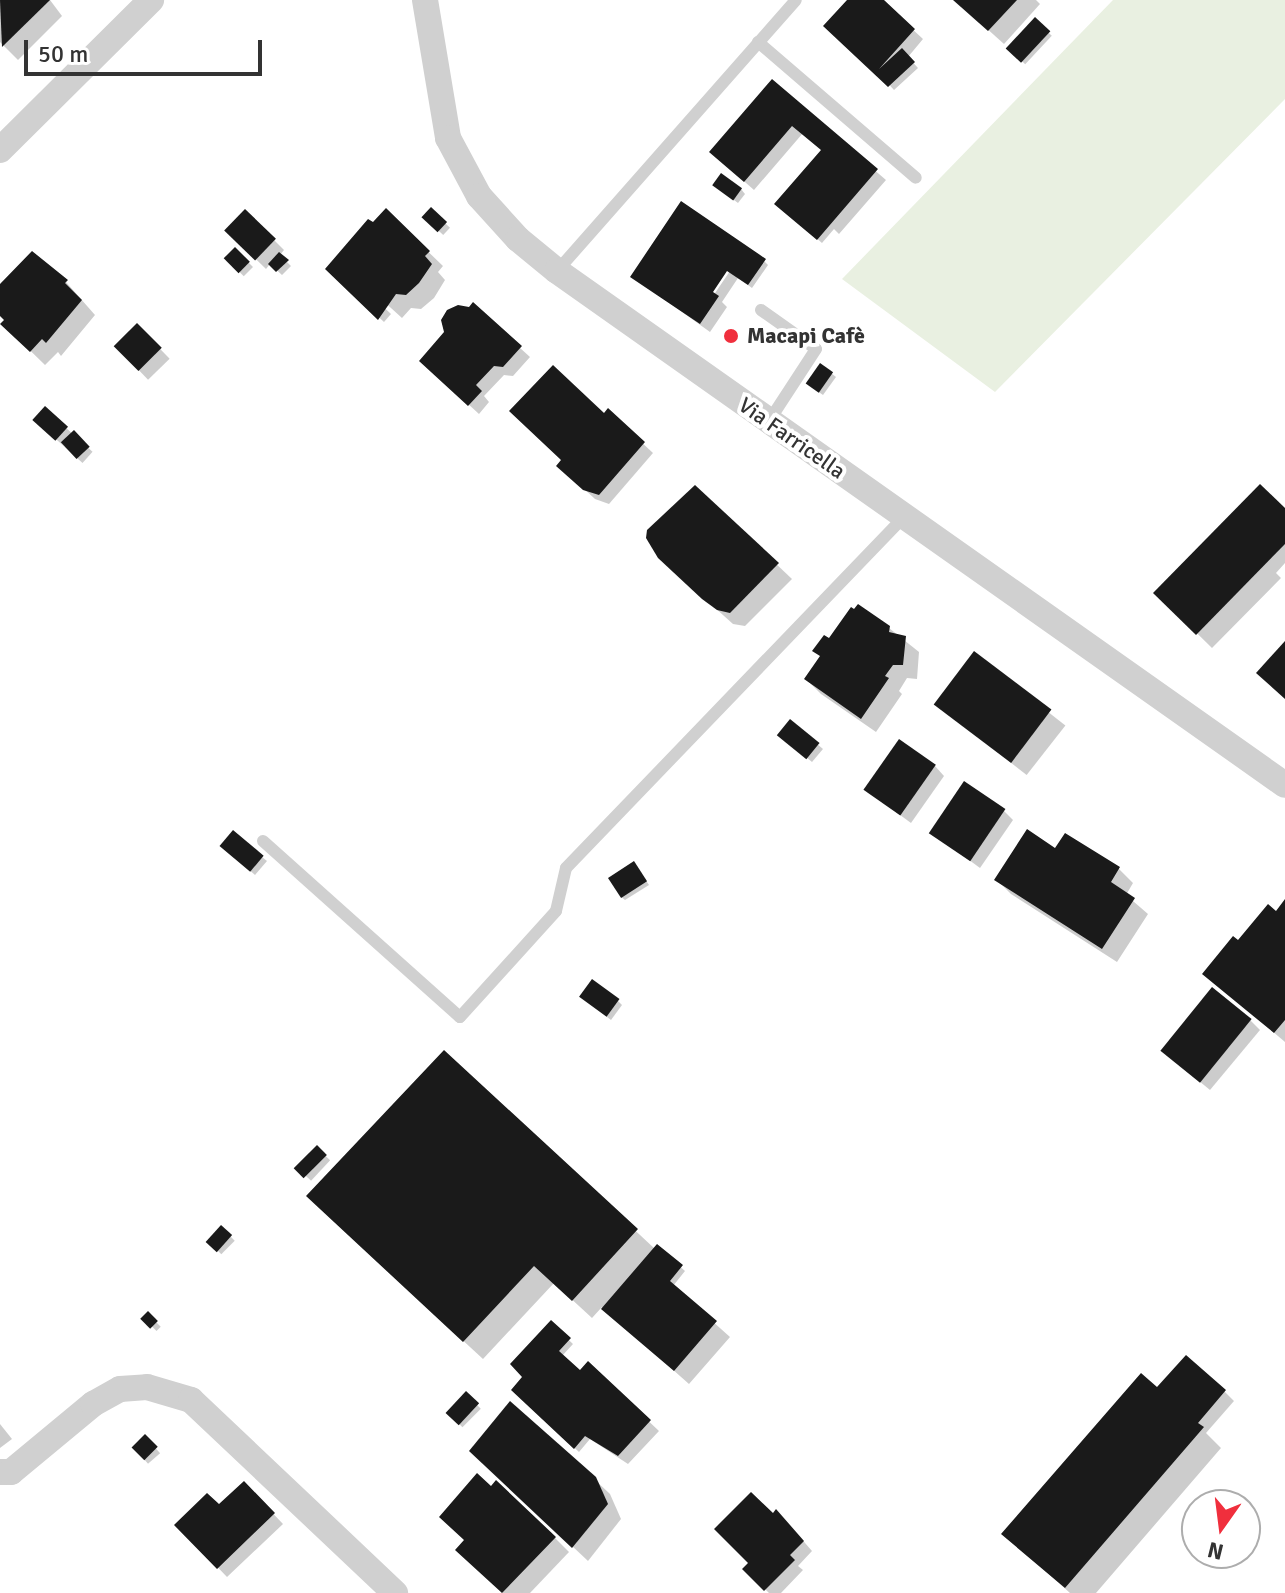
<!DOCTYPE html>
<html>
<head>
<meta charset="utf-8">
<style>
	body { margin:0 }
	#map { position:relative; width:1285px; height:1593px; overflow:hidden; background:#fff; font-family:Signika,sans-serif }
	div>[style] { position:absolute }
	.green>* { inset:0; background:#e9f0e1 }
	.shadow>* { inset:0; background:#0003; transform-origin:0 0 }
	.building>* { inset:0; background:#1a1a1a; transform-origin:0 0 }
	.service>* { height:12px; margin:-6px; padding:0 6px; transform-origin:6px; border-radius:6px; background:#d0d0d0 }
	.minor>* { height:26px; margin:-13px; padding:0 13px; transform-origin:13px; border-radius:13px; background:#d0d0d0 }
	.dots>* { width:22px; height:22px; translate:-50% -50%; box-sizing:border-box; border:4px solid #fff; border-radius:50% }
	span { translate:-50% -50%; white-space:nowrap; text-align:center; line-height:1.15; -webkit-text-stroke:8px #fff; paint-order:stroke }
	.poi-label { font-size:22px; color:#333; font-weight:700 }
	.left { translate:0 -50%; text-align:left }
	.street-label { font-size:22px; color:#333 }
	.north { position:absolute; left:1181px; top:1489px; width:80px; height:80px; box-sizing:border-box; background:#fff; border:2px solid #adadad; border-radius:50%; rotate:194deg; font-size:22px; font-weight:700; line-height:32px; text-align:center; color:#333 }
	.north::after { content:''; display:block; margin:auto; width:28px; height:36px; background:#f02f3d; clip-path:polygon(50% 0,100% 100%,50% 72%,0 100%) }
	.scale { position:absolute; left:24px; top:40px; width:238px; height:36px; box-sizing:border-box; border:4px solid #333; border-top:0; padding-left:10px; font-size:24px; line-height:28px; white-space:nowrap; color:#333; -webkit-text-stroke:6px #fff; paint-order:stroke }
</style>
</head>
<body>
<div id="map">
	<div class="green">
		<i style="clip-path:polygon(1113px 0,1285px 0,1285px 99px,995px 392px,842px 279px)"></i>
	</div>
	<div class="shadow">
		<i style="clip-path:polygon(0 0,50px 0,62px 16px,18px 60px,0 42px)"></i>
		<i style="clip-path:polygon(849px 0,881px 0,923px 39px,908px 57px,918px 68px,894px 90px,883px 78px)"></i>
		<i style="clip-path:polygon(955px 0,1036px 0,1040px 4px,1004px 44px)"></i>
		<i style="left:1035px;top:20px;width:23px;height:39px;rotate:43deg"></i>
		<i style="clip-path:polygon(772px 82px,886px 180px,839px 234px,834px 229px,822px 243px,781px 208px,823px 150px,803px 133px,754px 190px,721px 161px)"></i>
		<i style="clip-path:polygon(719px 189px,741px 189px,745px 194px,738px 203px)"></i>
		<i style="left:431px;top:210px;width:26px;height:10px;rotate:43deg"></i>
		<i style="clip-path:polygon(386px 211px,443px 266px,438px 272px,445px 280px,434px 298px,421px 309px,411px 308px,402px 318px,369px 288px,367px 291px,391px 314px,384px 322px,327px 269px)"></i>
		<i style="clip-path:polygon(246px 212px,284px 250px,280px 255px,291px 266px,282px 275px,270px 264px,266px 269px,227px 231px)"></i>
		<i style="left:236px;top:250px;width:24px;height:13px;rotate:45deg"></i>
		<i style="clip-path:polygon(evenodd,764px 261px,768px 265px,752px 288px,738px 278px,722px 302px,727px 307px,710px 332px,632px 276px,764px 261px,727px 268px,730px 271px,709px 302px,705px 299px,727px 268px)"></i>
		<i style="clip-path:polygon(66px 282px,95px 315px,61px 356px,58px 352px,45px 365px,3px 324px,6px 320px,0 314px,0 287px)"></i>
		<i style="clip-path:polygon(473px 305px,530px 357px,513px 376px,504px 375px,484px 396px,489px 402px,479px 414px,431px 370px,446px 333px)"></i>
		<i style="left:137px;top:325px;width:47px;height:30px;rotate:46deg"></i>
		<i style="clip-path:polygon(831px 373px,836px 377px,823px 395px,813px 388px)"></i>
		<i style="left:45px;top:409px;width:64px;height:15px;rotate:42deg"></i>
		<i style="clip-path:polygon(608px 411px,653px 453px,609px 504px,595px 499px,559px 466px)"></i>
		<i style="clip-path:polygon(695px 487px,792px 579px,745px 626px,733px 624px,675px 572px)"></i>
		<i style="clip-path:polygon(1285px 511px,1285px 563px,1276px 573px,1281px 578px,1212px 648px,1156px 593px)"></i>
		<i style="clip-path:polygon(889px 628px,919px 652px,917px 679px,907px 678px,899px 691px,902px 694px,876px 732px,821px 694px,806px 679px,830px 641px)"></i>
		<i style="left:974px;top:654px;width:116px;height:63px;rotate:38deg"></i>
		<i style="clip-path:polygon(790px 721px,823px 749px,812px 762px,784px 739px)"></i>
		<i style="clip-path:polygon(935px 766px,944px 776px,911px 823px,866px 790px)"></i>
		<i style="clip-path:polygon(1004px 811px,1013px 820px,980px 868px,931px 832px)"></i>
		<i style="clip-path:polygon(1066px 836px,1119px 869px,1133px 883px,1126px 895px,1148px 914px,1117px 962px,1011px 894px,997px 880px,1056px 851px)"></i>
		<i style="clip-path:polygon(222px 846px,262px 857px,267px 861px,255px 875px)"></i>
		<i style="clip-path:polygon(634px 863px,649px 885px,625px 900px,620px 896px)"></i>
		<i style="clip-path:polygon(1285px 902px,1285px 1042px,1205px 974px,1246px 949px)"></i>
		<i style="clip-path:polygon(586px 1001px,618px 1001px,622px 1005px,611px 1020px)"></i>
		<i style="clip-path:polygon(1250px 1020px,1260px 1030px,1210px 1090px,1172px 1059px)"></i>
		<i style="clip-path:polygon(444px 1052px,655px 1249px,658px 1247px,685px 1271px,673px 1286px,730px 1337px,689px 1384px,602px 1307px,592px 1318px,554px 1283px,483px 1359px,327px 1215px)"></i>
		<i style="left:317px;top:1148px;width:18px;height:28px;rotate:43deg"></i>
		<i style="left:222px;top:1228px;width:18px;height:19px;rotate:45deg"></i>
		<i style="left:148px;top:1314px;width:18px;height:6px;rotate:45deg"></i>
		<i style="clip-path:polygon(551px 1323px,573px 1344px,562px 1356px,593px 1381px,603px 1378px,659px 1431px,628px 1464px,590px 1439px,579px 1452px,513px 1390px,522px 1380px)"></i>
		<i style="clip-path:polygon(1224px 1391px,1234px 1401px,1206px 1433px,1221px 1448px,1096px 1593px,1070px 1593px,1004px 1534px)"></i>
		<i style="left:466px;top:1394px;width:21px;height:26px;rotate:45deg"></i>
		<i style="clip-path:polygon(0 1424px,12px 1439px,0 1448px)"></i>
		<i style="left:145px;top:1436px;width:23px;height:16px;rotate:49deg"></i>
		<i style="clip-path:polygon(486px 1465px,594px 1479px,610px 1494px,621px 1519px,588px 1561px)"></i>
		<i style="clip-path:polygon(244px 1483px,283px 1524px,227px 1577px,177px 1525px,219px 1507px)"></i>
		<i style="clip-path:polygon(773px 1516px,786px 1521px,812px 1551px,798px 1566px,803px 1570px,781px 1593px,769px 1593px,745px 1569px)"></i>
		<i style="clip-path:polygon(555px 1538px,569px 1552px,530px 1593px,503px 1593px,473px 1564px)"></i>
	</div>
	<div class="building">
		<i style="clip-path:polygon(0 0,50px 0,2px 47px)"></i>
		<i style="clip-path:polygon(847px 0,884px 0,915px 29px,879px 69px,902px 48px,915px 62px,888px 87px,823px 26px)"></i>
		<i style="clip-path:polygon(953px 0,1017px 0,988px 31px)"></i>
		<i style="left:1035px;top:17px;width:21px;height:43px;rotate:43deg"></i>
		<i style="clip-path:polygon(772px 79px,878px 169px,817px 240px,774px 204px,821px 150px,792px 126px,744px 182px,709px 152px)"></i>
		<i style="left:721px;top:173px;width:26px;height:15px;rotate:36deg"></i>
		<i style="clip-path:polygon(681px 201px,766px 259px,748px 285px,727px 271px,713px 292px,719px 296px,700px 324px,630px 277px)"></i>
		<i style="left:431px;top:207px;width:22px;height:14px;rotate:43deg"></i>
		<i style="clip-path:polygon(386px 208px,430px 251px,425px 256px,432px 264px,419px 283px,406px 295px,396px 294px,378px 320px,325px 269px,368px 219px,373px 222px)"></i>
		<i style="left:245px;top:209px;width:43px;height:30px;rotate:44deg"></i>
		<i style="left:235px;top:247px;width:21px;height:16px;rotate:45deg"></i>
		<i style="clip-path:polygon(32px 251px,68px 280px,65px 283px,82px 300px,46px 343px,42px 339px,30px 352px,0 324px,4px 320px,0 316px,0 284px)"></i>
		<i style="clip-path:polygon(279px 252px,289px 260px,276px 272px,268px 264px)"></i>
		<i style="clip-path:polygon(473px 302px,522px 346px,503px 367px,494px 366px,476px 385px,482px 391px,468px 406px,419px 361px,444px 332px,441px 320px,447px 310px,458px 305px,469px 307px)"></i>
		<i style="left:137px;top:323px;width:35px;height:33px;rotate:45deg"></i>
		<i style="left:820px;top:363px;width:16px;height:25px;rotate:35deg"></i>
		<i style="clip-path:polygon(553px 365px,604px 413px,608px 408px,645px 442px,599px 495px,583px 490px,556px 466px,561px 460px,509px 411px)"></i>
		<i style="left:45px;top:406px;width:31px;height:19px;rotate:42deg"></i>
		<i style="left:74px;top:430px;width:23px;height:18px;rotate:47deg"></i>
		<i style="clip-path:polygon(1260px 484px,1285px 508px,1285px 544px,1196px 635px,1153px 593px)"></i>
		<i style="clip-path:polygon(695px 485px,779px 563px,730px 613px,717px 610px,702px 599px,658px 558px,646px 538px,647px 530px)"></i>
		<i style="clip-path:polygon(858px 604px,890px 626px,889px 632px,906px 636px,903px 665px,893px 665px,885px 676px,889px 678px,861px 719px,804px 679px,820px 656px,812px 651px,824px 635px,829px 638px,851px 607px,854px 609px)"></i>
		<i style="clip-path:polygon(1285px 641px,1285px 699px,1256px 673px)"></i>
		<i style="left:974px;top:651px;width:97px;height:67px;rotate:37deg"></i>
		<i style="left:790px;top:719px;width:38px;height:21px;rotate:39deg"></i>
		<i style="left:899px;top:739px;width:45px;height:62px;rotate:35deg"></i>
		<i style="left:964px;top:781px;width:50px;height:63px;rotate:34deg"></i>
		<i style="clip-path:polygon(1027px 829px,1055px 848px,1065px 833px,1120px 867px,1111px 882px,1135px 898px,1102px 949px,994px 880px)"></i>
		<i style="left:233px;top:830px;width:40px;height:21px;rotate:40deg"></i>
		<i style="left:634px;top:861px;width:24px;height:31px;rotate:57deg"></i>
		<i style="clip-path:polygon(1285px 899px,1285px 1020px,1274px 1033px,1202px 974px,1233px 936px,1238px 940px,1268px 904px,1276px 911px)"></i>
		<i style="left:592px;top:979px;width:34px;height:22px;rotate:36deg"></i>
		<i style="left:1212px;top:987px;width:51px;height:82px;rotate:39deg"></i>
		<i style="clip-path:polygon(444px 1050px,638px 1229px,572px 1301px,534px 1266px,463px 1342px,306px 1196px)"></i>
		<i style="left:317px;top:1145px;width:14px;height:33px;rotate:45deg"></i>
		<i style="left:221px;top:1225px;width:15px;height:23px;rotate:42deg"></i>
		<i style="clip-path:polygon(657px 1244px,683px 1265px,670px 1281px,717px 1321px,674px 1371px,601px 1309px)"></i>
		<i style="left:148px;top:1311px;width:14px;height:11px;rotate:45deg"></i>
		<i style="clip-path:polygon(551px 1320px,571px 1338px,559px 1351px,580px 1370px,588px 1361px,651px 1420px,618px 1456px,585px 1436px,574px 1449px,511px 1390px,522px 1377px,510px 1364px)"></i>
		<i style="clip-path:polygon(1186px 1355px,1226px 1390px,1198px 1423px,1204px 1427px,1065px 1588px,1001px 1534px,1141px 1373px,1157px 1387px)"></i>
		<i style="left:466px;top:1391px;width:18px;height:30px;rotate:43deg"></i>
		<i style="clip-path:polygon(510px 1401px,596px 1477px,608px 1504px,572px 1548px,469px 1451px)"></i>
		<i style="left:145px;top:1434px;width:18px;height:19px;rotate:45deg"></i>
		<i style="clip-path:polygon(477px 1473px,491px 1486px,496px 1480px,556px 1537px,502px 1593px,455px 1550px,464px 1540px,439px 1517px)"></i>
		<i style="clip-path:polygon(244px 1481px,275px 1513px,217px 1569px,174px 1525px,207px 1493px,219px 1504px)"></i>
		<i style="clip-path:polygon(751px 1492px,773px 1513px,776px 1509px,804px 1541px,790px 1555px,795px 1560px,764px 1591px,742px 1569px,748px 1563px,714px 1529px)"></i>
	</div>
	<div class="service">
		<i style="left:758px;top:42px;width:208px;rotate:40.7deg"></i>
		<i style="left:557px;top:271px;width:361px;rotate:-48.6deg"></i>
		<i style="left:761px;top:310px;width:67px;rotate:35.3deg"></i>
		<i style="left:816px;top:349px;width:86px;rotate:123.1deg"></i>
		<i style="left:263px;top:841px;width:264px;rotate:41.8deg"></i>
		<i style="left:460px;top:1017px;width:143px;rotate:-47.8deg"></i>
		<i style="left:556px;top:911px;width:44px;rotate:-76.9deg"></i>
		<i style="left:566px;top:868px;width:487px;rotate:-46.1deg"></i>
	</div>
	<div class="minor">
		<i style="left:425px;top:0;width:140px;rotate:80.5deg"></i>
		<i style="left:448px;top:138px;width:66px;rotate:61.9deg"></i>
		<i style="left:479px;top:196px;width:58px;rotate:47.8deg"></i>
		<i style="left:518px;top:239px;width:50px;rotate:39.4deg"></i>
		<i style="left:557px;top:271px;width:891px;rotate:35.22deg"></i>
		<i style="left:0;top:150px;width:213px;rotate:-44.8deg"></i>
		<i style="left:0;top:1472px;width:11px"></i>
		<i style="left:11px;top:1472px;width:107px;rotate:-39.7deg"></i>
		<i style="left:93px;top:1404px;width:31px;rotate:-29deg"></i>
		<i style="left:120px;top:1389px;width:27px;rotate:-4deg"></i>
		<i style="left:147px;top:1387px;width:46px;rotate:16.5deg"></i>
		<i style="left:191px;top:1400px;width:281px;rotate:43.4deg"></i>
	</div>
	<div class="dots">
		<i style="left:731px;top:336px;background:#f02f3d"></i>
	</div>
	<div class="poi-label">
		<span class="left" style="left:747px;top:336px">Macapi Cafè</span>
	</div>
	<div class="street-label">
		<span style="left:792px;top:438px;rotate:35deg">Via Farricella</span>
	</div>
	<div class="north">N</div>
	<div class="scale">50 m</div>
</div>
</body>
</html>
